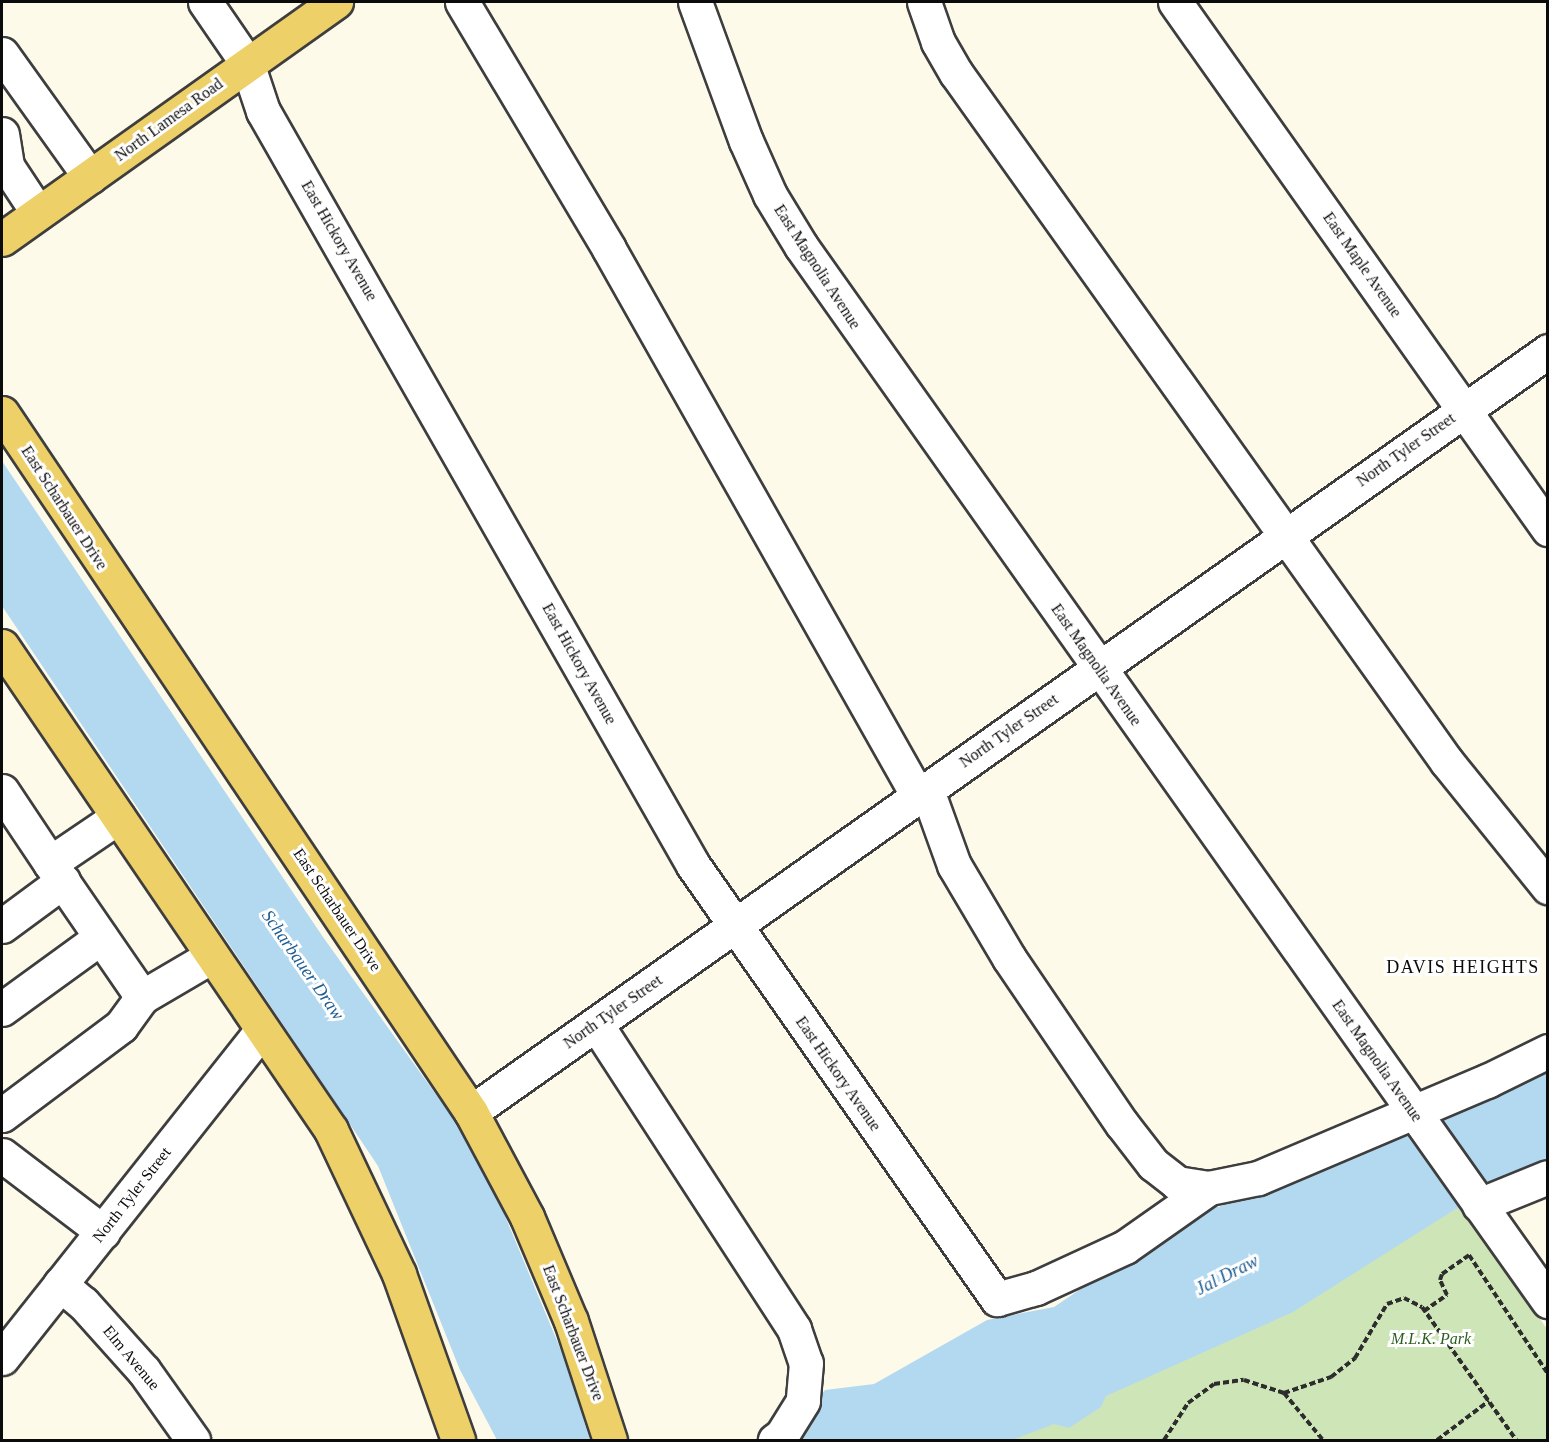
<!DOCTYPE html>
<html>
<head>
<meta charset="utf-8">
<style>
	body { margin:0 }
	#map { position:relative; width:1549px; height:1442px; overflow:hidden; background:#fefaea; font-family:"Times New Roman",serif }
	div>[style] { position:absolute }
	.green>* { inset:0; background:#cee5b7 }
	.water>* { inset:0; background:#b3d9f1 }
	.path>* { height:4px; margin-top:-2px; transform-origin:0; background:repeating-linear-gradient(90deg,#2d2d2d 0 6px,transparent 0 9px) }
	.roads { filter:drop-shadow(2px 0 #3e3e3e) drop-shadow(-2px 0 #3e3e3e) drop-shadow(0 2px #3e3e3e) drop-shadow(0 -2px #3e3e3e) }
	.minor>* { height:33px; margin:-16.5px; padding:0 16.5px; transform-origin:16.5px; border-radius:16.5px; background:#fff }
	.major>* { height:33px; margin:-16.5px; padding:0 16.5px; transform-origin:16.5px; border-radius:16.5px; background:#eed069 }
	span { translate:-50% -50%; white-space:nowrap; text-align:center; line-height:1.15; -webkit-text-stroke:6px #fff; paint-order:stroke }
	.street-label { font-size:16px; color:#0b0b0b }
	.park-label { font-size:16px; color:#2d5d21; font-style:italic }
	.water-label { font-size:18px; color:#1e5e92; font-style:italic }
	.neighbourhood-label { font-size:18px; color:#0b0b0b; letter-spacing:1.5px }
	.frame { position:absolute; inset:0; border:3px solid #0b0b0b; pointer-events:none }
</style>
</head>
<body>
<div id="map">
	<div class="green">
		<i style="clip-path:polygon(1461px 1206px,1547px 1329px,1547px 1440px,991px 1440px,1320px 1284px)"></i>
	</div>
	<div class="water">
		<i style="clip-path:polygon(2px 461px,323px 937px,480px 1156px,565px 1360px,590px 1440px,497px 1440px,460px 1370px,378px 1166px,2px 606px)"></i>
		<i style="clip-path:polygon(1547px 1061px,1547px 1169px,1454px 1210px,1293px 1312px,1106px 1396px,1101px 1407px,1069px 1428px,1054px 1424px,1012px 1440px,786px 1440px,825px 1390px,874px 1384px,987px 1320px,1054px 1307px,1204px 1206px,1219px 1207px,1254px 1188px)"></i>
	</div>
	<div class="path">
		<i style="left:1424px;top:1311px;width:28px;rotate:-35deg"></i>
		<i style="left:1447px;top:1295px;width:17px;rotate:-115deg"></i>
		<i style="left:1440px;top:1280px;width:6px;rotate:-72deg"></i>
		<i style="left:1442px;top:1274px;width:33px;rotate:-35deg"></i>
		<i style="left:1469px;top:1255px;width:143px;rotate:56.4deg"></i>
		<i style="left:1284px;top:1393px;width:61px;rotate:50.3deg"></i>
		<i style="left:1164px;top:1440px;width:44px;rotate:-57deg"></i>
		<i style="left:1188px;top:1403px;width:32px;rotate:-36deg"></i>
		<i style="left:1214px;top:1384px;width:30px;rotate:-8deg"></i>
		<i style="left:1244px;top:1380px;width:42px;rotate:18deg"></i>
		<i style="left:1284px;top:1393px;width:50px;rotate:-18.8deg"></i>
		<i style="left:1331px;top:1377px;width:31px;rotate:-38deg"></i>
		<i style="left:1355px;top:1358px;width:63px;rotate:-59.3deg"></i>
		<i style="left:1387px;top:1304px;width:18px;rotate:-19deg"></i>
		<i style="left:1404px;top:1298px;width:20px;rotate:27deg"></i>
		<i style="left:1422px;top:1307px;width:163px;rotate:54.7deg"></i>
		<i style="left:1437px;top:1440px;width:65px;rotate:-36.9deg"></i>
	</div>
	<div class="roads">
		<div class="minor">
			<i style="left:205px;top:2px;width:74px;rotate:55.5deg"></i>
			<i style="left:247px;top:63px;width:51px;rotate:71.6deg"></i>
			<i style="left:263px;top:111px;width:868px;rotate:60.3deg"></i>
			<i style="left:693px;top:865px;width:530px;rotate:54.99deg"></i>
			<i style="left:997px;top:1299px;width:41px;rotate:-15.8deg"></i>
			<i style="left:1036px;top:1288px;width:98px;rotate:-24.7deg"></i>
			<i style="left:1125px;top:1247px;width:103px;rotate:-35.1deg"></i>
			<i style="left:462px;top:2px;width:287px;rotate:59.2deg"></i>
			<i style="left:609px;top:249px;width:628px;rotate:60.54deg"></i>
			<i style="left:695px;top:2px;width:148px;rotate:69.9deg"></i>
			<i style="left:746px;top:141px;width:59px;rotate:66deg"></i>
			<i style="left:770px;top:195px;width:60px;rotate:58.7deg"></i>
			<i style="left:801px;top:246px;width:1293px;rotate:54.7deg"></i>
			<i style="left:924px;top:2px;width:42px;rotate:70.7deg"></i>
			<i style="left:938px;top:42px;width:36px;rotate:60deg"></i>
			<i style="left:956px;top:73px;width:846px;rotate:54.53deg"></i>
			<i style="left:1447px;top:762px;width:161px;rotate:51.1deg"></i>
			<i style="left:1175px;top:2px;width:646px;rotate:54.71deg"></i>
			<i style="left:2px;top:54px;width:151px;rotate:54.4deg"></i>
			<i style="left:2px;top:134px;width:32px;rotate:81deg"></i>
			<i style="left:7px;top:166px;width:5px;rotate:169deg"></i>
			<i style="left:7px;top:166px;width:56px;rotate:56.6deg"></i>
			<i style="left:927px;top:790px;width:80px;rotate:70.2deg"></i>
			<i style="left:954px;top:865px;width:108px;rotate:59.4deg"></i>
			<i style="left:1009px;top:958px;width:201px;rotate:55.8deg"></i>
			<i style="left:1122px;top:1124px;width:51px;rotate:52.2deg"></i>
			<i style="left:1153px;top:1164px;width:31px;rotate:38deg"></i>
			<i style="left:1177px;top:1183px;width:32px;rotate:9deg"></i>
			<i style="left:1209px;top:1188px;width:50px;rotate:-11.5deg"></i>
			<i style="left:1258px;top:1178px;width:249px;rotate:-23deg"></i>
			<i style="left:1487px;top:1081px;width:68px;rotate:-26.2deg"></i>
			<i style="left:2px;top:791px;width:87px;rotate:56.3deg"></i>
			<i style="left:118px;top:817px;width:82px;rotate:145.9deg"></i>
			<i style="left:50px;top:863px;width:163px;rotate:55.5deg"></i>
			<i style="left:142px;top:997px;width:81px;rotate:-30.4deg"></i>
			<i style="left:2px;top:926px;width:76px;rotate:-36.4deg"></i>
			<i style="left:2px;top:1009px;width:122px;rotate:-36deg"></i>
			<i style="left:596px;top:1024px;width:364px;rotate:57deg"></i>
			<i style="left:794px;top:1329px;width:36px;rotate:71deg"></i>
			<i style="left:806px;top:1363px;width:38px;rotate:95deg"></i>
			<i style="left:803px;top:1401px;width:40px;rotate:122deg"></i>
			<i style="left:782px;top:1435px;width:9px;rotate:144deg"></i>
			<i style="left:471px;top:1112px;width:1319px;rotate:-35.24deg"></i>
			<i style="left:2px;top:1115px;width:149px;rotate:-36.8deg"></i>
			<i style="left:121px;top:1026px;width:36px;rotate:-54deg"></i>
			<i style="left:2px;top:1155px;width:127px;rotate:37.3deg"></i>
			<i style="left:1479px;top:1205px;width:74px;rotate:-22.1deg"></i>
			<i style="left:60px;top:1284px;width:30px;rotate:40deg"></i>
			<i style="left:83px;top:1303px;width:91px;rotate:48.1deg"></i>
			<i style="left:144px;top:1371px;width:85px;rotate:54.6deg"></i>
			<i style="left:2px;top:1358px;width:417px;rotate:-51.6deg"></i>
		</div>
		<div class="major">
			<i style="left:2px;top:239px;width:410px;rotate:-35.4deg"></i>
			<i style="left:2px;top:413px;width:842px;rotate:56.14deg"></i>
			<i style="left:471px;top:1112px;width:119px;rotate:61.9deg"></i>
			<i style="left:527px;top:1217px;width:113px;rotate:67.1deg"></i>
			<i style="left:571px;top:1321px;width:125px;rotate:71.9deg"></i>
			<i style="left:2px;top:646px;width:585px;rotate:55.79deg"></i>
			<i style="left:331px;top:1130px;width:159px;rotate:64.7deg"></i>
			<i style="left:399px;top:1274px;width:176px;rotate:70.4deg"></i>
		</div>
	</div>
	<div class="street-label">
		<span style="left:169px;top:120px;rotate:-36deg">North Lamesa Road</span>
		<span style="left:339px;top:241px;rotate:60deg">East Hickory Avenue</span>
		<span style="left:1362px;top:265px;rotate:55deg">East Maple Avenue</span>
		<span style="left:817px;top:267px;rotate:57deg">East Magnolia Avenue</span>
		<span style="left:1406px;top:450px;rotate:-35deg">North Tyler Street</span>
		<span style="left:64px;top:508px;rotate:57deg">East Scharbauer Drive</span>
		<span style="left:579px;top:664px;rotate:61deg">East Hickory Avenue</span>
		<span style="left:1096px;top:665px;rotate:55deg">East Magnolia Avenue</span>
		<span style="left:1009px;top:731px;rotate:-35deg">North Tyler Street</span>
		<span style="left:337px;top:910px;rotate:56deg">East Scharbauer Drive</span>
		<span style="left:613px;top:1012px;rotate:-35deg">North Tyler Street</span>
		<span style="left:1377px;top:1061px;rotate:55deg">East Magnolia Avenue</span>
		<span style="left:838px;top:1074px;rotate:55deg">East Hickory Avenue</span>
		<span style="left:132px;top:1195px;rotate:-52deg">North Tyler Street</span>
		<span style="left:573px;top:1333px;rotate:69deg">East Scharbauer Drive</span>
		<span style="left:131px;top:1358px;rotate:50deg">Elm Avenue</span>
	</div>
	<div class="park-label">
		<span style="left:1431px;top:1339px">M.L.K. Park</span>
	</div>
	<div class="water-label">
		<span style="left:303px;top:965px;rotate:55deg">Scharbauer Draw</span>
		<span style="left:1227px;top:1275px;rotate:-27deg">Jal Draw</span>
	</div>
	<div class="neighbourhood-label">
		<span style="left:1463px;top:967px">DAVIS HEIGHTS</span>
	</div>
	<div class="frame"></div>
</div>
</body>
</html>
